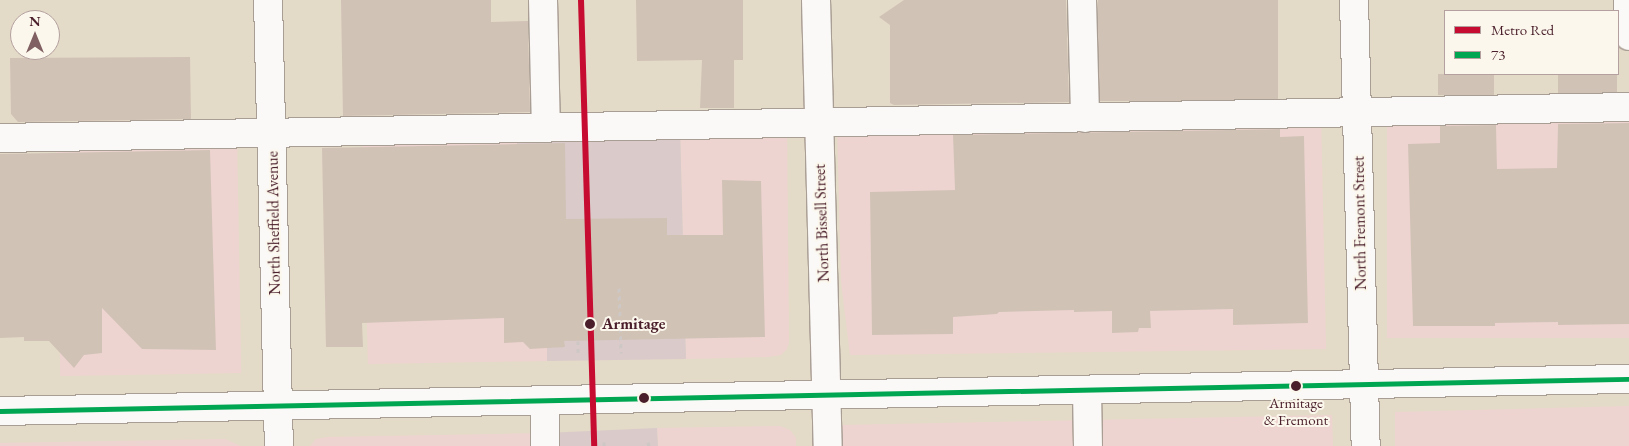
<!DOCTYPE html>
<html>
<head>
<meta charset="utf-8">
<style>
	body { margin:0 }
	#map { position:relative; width:1629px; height:446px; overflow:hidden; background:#e4dac8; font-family:"EB Garamond",serif }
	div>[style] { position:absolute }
	.built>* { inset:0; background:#eed4d0; transform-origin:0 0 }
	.industrial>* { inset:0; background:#dacac9 }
	.building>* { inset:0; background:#d1c2b6; transform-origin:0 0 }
	.path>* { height:3px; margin-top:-1.5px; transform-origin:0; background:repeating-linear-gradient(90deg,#cdc7c5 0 4px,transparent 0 8px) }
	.roads { filter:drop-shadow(1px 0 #a99e94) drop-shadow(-1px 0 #a99e94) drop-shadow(0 1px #a99e94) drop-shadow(0 -1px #a99e94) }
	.minor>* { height:28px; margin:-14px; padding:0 14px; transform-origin:14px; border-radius:14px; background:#fbf9f7 }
	.major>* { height:28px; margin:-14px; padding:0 14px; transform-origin:14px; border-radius:14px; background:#fbf9f7 }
	.bus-1>* { height:5px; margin:-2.5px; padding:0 2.5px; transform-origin:2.5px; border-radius:2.5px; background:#00a651 }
	.metro-1>* { height:6px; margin:-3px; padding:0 3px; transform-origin:3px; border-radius:3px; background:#c60c30 }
	.dots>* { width:14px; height:14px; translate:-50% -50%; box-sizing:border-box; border:2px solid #fbf7ec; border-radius:50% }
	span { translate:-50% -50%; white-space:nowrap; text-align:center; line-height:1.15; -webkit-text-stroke:4px #fbf7ec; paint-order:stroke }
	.bus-label { font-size:15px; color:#4a1f2b }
	.street-label { font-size:16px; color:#4a1f2b }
	.stop-label { font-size:16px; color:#4a1f2b; font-weight:700 }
	.left { translate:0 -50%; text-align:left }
	.legend { position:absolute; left:1444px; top:10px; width:175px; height:65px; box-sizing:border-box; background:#fbf7ec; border:1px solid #b4a19f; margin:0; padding:6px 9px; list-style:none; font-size:15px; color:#4a1f2b }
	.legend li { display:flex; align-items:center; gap:10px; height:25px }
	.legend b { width:25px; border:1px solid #b4a19f }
	.north { position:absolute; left:10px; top:10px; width:50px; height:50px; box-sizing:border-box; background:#fbf7ec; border:1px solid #b4a19f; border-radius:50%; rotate:0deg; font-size:14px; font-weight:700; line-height:20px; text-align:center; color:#4a1f2b }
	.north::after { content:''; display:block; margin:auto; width:18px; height:22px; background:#806062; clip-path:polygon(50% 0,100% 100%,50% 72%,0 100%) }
</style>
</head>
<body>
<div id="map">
	<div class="built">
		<i style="left:1629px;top:107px;width:231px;height:242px;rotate:90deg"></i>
		<i style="clip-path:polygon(1321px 113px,1326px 349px,850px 355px,841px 281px,837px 122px)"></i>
		<i style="clip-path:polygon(787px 123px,789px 342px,787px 349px,781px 355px,768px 357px,686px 359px,680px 125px)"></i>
		<i style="clip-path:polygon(362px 131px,517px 138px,517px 179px,547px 342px,547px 361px,368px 364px)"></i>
		<i style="left:237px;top:133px;width:240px;height:181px;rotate:89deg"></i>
		<i style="clip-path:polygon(1629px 406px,1629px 446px,1395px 446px,1395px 412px)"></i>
		<i style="clip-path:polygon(1332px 415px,1333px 446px,842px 446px,841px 425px)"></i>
		<i style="clip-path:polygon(780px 426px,790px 430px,796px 438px,796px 446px,658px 446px,657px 428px)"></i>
		<i style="clip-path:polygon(545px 433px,545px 446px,310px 446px,316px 439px,328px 437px)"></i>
		<i style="clip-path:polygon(225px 439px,241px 446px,0 446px,0 443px)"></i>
	</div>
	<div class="industrial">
		<i style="clip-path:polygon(680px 125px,686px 359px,547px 361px,547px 342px,518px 191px,517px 138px)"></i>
		<i style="clip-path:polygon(657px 428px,658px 446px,545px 446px,545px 433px)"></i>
	</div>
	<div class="building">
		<i style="clip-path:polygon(341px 0,491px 0,491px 22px,528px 21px,530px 112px,343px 116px)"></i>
		<i style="clip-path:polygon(636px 0,743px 0,743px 60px,734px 60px,734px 108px,700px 108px,702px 60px,637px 61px)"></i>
		<i style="clip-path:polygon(904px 0,1066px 0,1069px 102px,894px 105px,890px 103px,890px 25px,879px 17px)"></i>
		<i style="left:1098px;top:0;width:180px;height:101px"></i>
		<i style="clip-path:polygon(190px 57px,191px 119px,18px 122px,11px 114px,10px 58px)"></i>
		<i style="left:1438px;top:74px;width:56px;height:21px"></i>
		<i style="left:1558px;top:74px;width:59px;height:19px"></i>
		<i style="clip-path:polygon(1629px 123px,1629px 324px,1558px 325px,1558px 322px,1495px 323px,1495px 326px,1413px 326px,1408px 144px,1440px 143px,1440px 126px,1496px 125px,1497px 169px,1557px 168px,1558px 124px)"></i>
		<i style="clip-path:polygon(1280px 129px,1280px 137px,1304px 136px,1308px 323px,1233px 325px,1233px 309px,1150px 311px,1151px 328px,1139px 328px,1138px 332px,1112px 333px,1112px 311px,1074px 312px,1074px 310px,999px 312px,997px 314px,953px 317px,953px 334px,872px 335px,870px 192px,955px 190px,953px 135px)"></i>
		<i style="clip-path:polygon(565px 143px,566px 219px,667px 218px,667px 235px,723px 235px,722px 180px,761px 181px,765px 337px,564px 341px,565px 347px,530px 349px,523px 342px,504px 343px,504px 318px,362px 323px,363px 347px,326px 347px,322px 148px)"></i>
		<i style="clip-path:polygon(210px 150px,216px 350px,142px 349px,102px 308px,102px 353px,84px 355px,74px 368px,49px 341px,24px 341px,24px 337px,0 338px,0 154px)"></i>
	</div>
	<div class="path">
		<i style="left:619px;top:288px;width:65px;rotate:88.2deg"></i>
		<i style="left:578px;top:341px;width:12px;rotate:90deg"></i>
		<i style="left:604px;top:442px;width:4px;rotate:90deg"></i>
		<i style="left:648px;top:442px;width:4px;rotate:76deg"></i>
	</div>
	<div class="roads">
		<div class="minor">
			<i style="left:268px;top:0;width:446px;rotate:88.6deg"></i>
			<i style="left:543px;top:0;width:128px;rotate:88.7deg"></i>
			<i style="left:816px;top:0;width:446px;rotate:88.5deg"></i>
			<i style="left:1082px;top:0;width:118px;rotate:88.5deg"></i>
			<i style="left:1354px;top:0;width:446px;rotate:88.5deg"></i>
			<i style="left:1628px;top:0;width:36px;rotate:88deg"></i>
			<i style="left:0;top:138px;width:1629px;rotate:-1.09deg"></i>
			<i style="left:1087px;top:390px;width:56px;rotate:89deg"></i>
			<i style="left:545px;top:401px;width:45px;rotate:90deg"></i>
		</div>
		<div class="major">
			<i style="left:0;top:411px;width:1629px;rotate:-1.13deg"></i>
		</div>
	</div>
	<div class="bus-1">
		<i style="left:0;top:411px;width:1629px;rotate:-1.13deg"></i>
	</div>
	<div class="metro-1">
		<i style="left:581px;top:0;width:446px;rotate:88.3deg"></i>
	</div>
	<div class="dots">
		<i style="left:590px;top:324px;background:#4a1f2b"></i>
		<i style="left:1296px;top:386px;background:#4a1f2b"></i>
		<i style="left:644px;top:398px;background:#4a1f2b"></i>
	</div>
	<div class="bus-label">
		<span style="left:1296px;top:411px">Armitage<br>&amp; Fremont</span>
	</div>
	<div class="street-label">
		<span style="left:274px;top:223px;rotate:-91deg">North Sheffield Avenue</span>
		<span style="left:822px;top:223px;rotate:-92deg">North Bissell Street</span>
		<span style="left:1360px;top:223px;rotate:-91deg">North Fremont Street</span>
	</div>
	<div class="stop-label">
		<span class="left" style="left:602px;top:324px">Armitage</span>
	</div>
	<ul class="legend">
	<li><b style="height:6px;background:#c60c30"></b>Metro Red</li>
	<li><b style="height:6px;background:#00a651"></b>73</li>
	</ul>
	<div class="north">N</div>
</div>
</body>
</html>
